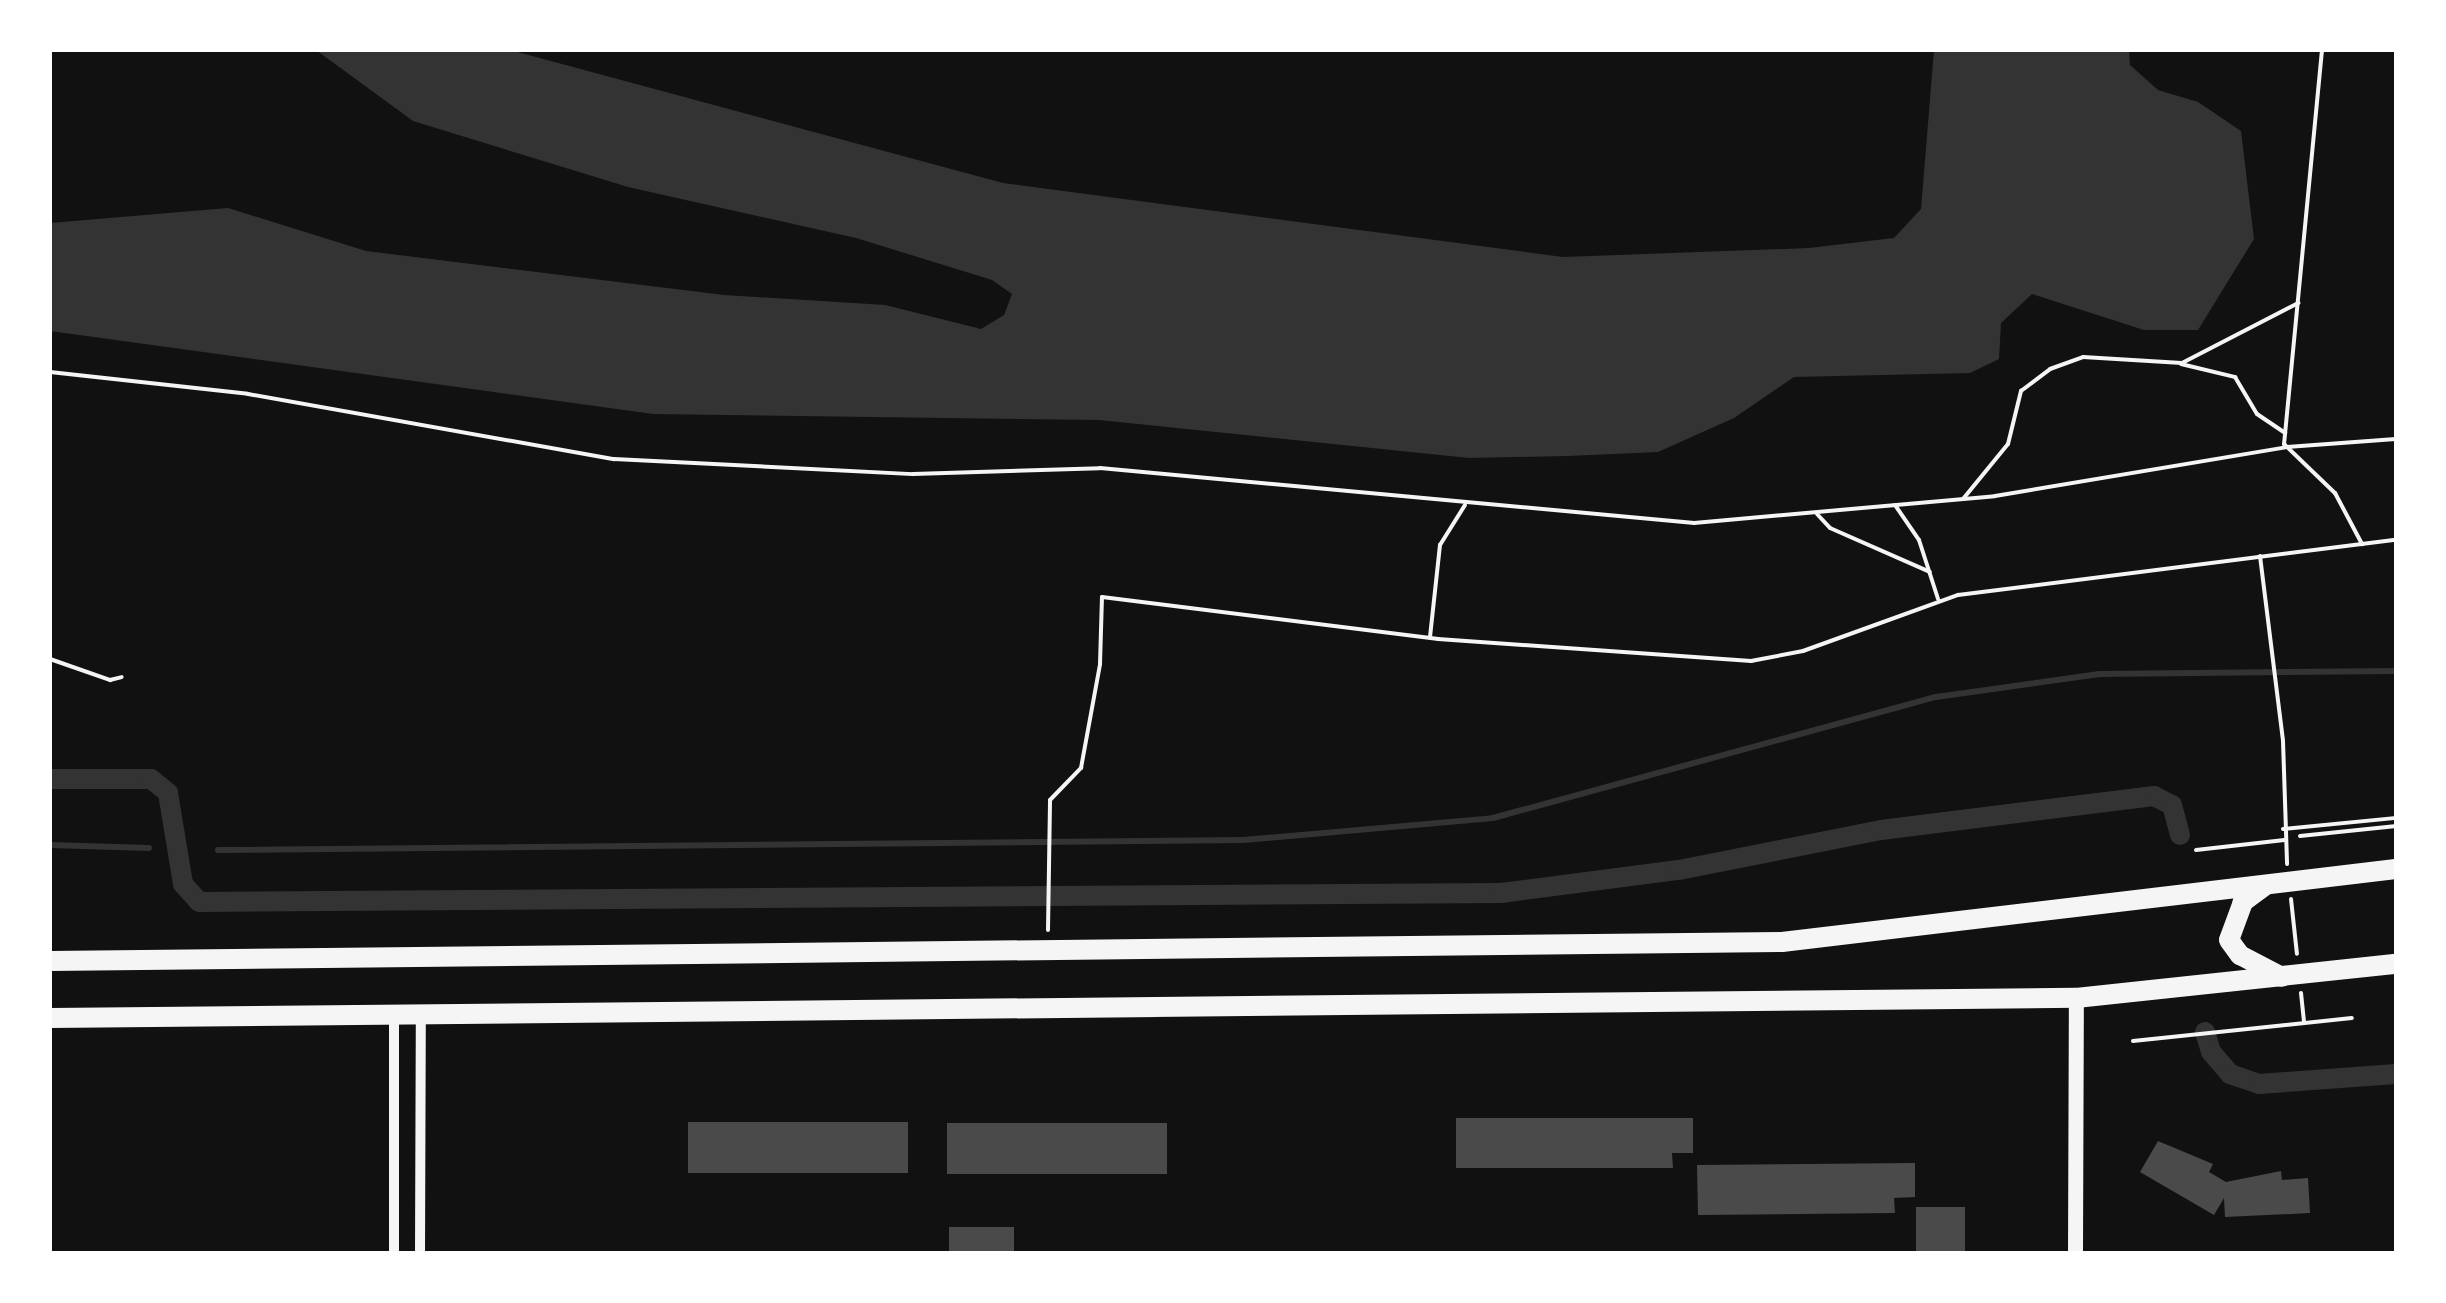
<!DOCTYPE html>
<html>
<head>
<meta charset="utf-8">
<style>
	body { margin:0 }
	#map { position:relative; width:2446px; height:1303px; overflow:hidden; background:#111; font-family:Manrope,sans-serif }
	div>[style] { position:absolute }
	.water>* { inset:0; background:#333 }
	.stream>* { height:6px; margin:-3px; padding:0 3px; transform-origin:3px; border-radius:3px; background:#333 }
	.canal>* { height:20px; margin:-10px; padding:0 10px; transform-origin:10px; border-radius:10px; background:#333 }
	.building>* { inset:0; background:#4a4a4a; transform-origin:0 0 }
	.path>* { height:4px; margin:-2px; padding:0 2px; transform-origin:2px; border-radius:2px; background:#f5f5f5 }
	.minor>* { height:10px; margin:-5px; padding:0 5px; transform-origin:5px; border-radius:5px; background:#f5f5f5 }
	.tertiary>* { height:15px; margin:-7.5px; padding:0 7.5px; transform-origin:7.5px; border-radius:7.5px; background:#f5f5f5 }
	.trunk>* { height:20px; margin:-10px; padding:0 10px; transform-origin:10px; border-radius:10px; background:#f5f5f5 }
	span { translate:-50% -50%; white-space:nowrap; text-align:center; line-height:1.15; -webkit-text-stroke:8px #fff; paint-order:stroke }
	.frame { position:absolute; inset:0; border:52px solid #fff; pointer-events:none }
</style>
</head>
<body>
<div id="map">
	<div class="water">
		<i style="clip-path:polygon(316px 50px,510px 50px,1003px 183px,1563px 257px,1809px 248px,1894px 238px,1921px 209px,1934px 50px,2129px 50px,2130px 65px,2158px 90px,2198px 102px,2241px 131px,2254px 239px,2198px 330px,2144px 330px,2032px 294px,2001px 323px,1999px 359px,1970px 373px,1794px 377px,1734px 418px,1658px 452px,1567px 456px,1469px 458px,1099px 420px,653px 414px,50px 331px,50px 223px,228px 208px,366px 251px,724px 295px,885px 305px,981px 329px,1004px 315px,1012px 294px,992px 280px,856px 238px,628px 187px,413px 121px)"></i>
	</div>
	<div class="stream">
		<i style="left:50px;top:845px;width:99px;rotate:1.7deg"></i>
		<i style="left:218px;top:850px;width:1025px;rotate:-0.56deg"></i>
		<i style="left:1243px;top:840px;width:251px;rotate:-5deg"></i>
		<i style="left:1493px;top:818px;width:459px;rotate:-15.3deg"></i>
		<i style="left:1936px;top:697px;width:165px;rotate:-8deg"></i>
		<i style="left:2099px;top:674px;width:297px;rotate:-0.6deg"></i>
	</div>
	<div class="canal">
		<i style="left:50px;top:779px;width:101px"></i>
		<i style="left:151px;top:779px;width:22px;rotate:39deg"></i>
		<i style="left:168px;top:793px;width:92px;rotate:80.6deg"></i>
		<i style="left:183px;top:884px;width:24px;rotate:48deg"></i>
		<i style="left:199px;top:902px;width:1302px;rotate:-0.4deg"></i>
		<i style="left:1501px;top:893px;width:179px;rotate:-7.4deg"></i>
		<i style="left:1679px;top:870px;width:206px;rotate:-11.2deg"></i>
		<i style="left:1881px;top:830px;width:275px;rotate:-7.1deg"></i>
		<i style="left:2154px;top:796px;width:20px;rotate:27deg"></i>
		<i style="left:2172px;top:805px;width:31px;rotate:75deg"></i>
		<i style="left:2205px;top:1032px;width:21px;rotate:73deg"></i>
		<i style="left:2211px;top:1052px;width:29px;rotate:49deg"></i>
		<i style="left:2230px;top:1074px;width:31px;rotate:19deg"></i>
		<i style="left:2259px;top:1084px;width:137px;rotate:-4.2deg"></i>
	</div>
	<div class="building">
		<i style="clip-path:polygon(1456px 1118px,1693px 1118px,1693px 1153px,1672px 1153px,1673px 1168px,1456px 1168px)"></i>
		<i style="left:688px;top:1122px;width:220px;height:51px"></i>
		<i style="left:947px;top:1123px;width:220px;height:51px"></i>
		<i style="clip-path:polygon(2158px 1141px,2213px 1164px,2209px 1172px,2226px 1182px,2281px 1171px,2282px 1180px,2308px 1178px,2310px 1213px,2225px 1217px,2224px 1198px,2214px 1215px,2140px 1172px)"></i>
		<i style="clip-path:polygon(1915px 1163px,1915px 1197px,1894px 1198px,1895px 1213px,1698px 1215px,1697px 1165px)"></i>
		<i style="left:1965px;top:1207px;width:46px;height:49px;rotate:90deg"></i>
		<i style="left:949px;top:1227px;width:65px;height:26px"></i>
	</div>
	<div class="path">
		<i style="left:2322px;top:50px;width:396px;rotate:95.5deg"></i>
		<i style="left:2284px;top:444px;width:71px;rotate:43.9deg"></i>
		<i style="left:2335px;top:493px;width:58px;rotate:62.1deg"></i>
		<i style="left:2181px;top:364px;width:56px;rotate:13.5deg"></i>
		<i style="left:2235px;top:377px;width:43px;rotate:59.3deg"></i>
		<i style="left:2257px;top:414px;width:34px;rotate:34deg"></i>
		<i style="left:50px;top:372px;width:199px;rotate:6.3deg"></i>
		<i style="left:248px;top:394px;width:372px;rotate:10.1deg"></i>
		<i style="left:614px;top:459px;width:299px;rotate:2.9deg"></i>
		<i style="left:913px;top:474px;width:187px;rotate:-1.8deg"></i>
		<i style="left:1100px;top:468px;width:597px;rotate:5.29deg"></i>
		<i style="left:1694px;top:523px;width:302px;rotate:-5.1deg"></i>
		<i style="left:1995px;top:496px;width:296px;rotate:-9.5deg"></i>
		<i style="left:2287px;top:447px;width:109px;rotate:-4.2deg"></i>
		<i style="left:1963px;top:499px;width:71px;rotate:-50.7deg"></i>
		<i style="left:2008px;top:444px;width:55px;rotate:-76.2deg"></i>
		<i style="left:2021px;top:391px;width:36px;rotate:-37deg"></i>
		<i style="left:2050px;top:369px;width:35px;rotate:-20deg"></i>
		<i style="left:2083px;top:357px;width:99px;rotate:3.5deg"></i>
		<i style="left:2182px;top:363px;width:131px;rotate:-27.3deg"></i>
		<i style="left:1895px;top:505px;width:42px;rotate:55.6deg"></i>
		<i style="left:1919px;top:540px;width:62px;rotate:72.1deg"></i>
		<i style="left:1817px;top:514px;width:19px;rotate:47deg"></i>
		<i style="left:1830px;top:528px;width:109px;rotate:23.7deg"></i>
		<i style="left:2260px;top:556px;width:186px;rotate:82.9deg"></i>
		<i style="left:2283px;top:741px;width:123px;rotate:88.1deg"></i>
		<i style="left:1430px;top:637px;width:93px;rotate:-83.8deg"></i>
		<i style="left:1440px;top:545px;width:47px;rotate:-58deg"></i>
		<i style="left:50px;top:659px;width:64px;rotate:19.3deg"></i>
		<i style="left:110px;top:680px;width:12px;rotate:-14deg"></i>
		<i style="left:2283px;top:829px;width:114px;rotate:-5.6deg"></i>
		<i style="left:2300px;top:836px;width:97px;rotate:-5.9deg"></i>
		<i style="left:2196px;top:850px;width:89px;rotate:-6.5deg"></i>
		<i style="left:2291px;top:899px;width:55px;rotate:83.8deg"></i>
		<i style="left:1048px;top:930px;width:130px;rotate:-89.1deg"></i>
		<i style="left:1050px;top:800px;width:45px;rotate:-45.9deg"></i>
		<i style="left:1081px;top:768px;width:106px;rotate:-79.6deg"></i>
		<i style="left:1100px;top:664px;width:67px;rotate:-88.3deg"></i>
		<i style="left:1102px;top:597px;width:339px;rotate:7.1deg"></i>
		<i style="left:1438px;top:639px;width:314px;rotate:4deg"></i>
		<i style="left:1751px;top:661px;width:53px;rotate:-10.9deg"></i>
		<i style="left:1803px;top:651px;width:165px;rotate:-19.9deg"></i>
		<i style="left:1958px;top:595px;width:441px;rotate:-7.2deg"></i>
		<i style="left:2301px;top:993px;width:30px;rotate:84deg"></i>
		<i style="left:2133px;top:1041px;width:220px;rotate:-6deg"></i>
	</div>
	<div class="minor">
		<i style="left:394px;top:1014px;width:239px;rotate:90deg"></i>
		<i style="left:420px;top:1253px;width:239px;rotate:-89.8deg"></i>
	</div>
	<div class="tertiary">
		<i style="left:2075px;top:1253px;width:255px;rotate:-89.8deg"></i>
	</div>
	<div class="trunk">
		<i style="left:2266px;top:885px;width:29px;rotate:144deg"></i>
		<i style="left:2243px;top:902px;width:40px;rotate:110.2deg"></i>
		<i style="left:2229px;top:940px;width:19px;rotate:54deg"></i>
		<i style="left:2240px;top:955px;width:47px;rotate:27.6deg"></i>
		<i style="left:50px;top:961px;width:1732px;rotate:-0.63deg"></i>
		<i style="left:1782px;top:942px;width:618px;rotate:-6.78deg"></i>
		<i style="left:50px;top:1018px;width:2026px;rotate:-0.57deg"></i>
		<i style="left:2076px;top:998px;width:322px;rotate:-6.1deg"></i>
	</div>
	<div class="frame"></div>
</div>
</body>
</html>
